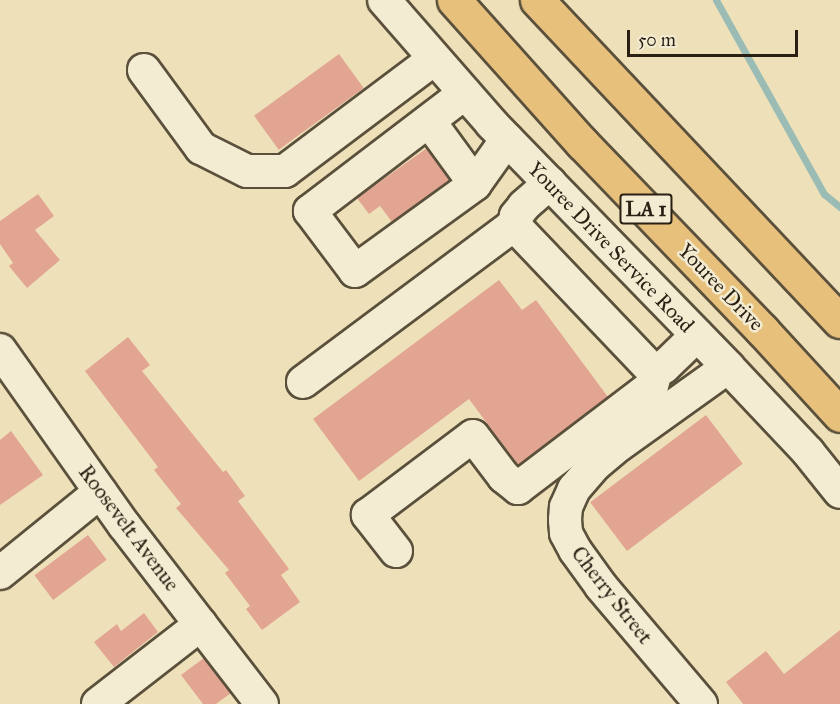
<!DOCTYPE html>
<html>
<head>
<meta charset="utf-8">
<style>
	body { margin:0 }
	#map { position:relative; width:840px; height:704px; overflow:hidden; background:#eee1b9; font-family:"IM FELL Great Primer",serif }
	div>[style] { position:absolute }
	.stream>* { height:7px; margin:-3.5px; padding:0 3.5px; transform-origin:3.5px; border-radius:3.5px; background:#9abcb4 }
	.building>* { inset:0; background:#e2a592; transform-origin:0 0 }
	.roads { filter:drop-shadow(2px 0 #5a503c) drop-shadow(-2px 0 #5a503c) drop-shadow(0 2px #5a503c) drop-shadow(0 -2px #5a503c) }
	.minor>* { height:32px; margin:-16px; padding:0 16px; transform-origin:16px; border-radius:16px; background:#f4ecd2 }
	.major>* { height:33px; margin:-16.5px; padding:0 16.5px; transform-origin:16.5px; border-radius:16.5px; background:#e7c07c }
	span { translate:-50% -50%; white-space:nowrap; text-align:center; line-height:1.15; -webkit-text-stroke:5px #f4ecd2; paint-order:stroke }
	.shield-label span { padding:2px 4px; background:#f4ecd2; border:2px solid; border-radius:4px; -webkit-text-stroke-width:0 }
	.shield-label { font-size:20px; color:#291f13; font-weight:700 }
	.street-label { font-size:21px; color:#291f13 }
	.scale { position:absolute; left:627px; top:30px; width:171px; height:27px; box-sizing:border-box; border:3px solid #291f13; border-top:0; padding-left:8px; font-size:18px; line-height:21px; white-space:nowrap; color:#291f13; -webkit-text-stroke:4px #f4ecd2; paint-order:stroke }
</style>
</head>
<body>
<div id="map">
	<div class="stream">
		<i style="left:716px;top:0;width:222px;rotate:60.9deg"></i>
		<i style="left:824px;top:194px;width:21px;rotate:39deg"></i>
	</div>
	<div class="building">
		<i style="left:339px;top:54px;width:42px;height:105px;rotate:54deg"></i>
		<i style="clip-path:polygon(427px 148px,449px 180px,392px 222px,380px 206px,369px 214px,357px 198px)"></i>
		<i style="clip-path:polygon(38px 194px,54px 216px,35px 230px,60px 260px,27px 288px,9px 266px,13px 263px,0 244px,0 221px)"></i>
		<i style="clip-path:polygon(499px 280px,522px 310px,536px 300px,608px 397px,518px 465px,469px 399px,359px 481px,313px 419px)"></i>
		<i style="clip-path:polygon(128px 337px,150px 365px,142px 371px,223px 472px,226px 470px,245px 496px,238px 501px,289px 569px,281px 575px,300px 602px,262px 630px,246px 609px,250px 606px,225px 573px,229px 570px,176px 508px,181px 504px,154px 470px,158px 467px,85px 371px)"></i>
		<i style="left:706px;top:415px;width:61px;height:145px;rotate:53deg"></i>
		<i style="clip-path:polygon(11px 431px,43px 475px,0 505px,0 440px)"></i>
		<i style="left:88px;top:535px;width:31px;height:67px;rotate:53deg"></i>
		<i style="clip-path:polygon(144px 613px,158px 632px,114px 667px,94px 642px,117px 624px,121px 631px)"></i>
		<i style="clip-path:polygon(840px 630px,840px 704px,743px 704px,726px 682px,766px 651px,784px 674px)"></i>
		<i style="clip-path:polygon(204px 658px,231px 693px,216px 704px,203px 704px,181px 675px)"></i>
	</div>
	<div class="roads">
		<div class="minor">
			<i style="left:384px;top:0;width:164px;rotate:48.9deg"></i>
			<i style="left:492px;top:124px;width:339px;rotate:45.8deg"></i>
			<i style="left:728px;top:367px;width:117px;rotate:46.7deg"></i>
			<i style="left:808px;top:452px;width:51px;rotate:51.3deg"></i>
			<i style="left:144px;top:70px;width:97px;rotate:53.8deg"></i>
			<i style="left:201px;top:148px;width:51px;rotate:26.6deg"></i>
			<i style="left:247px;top:171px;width:38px"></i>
			<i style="left:285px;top:171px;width:186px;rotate:-36.9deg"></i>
			<i style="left:465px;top:93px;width:195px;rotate:142.7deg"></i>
			<i style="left:310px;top:211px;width:75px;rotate:53.1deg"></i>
			<i style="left:355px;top:271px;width:148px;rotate:-35.9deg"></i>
			<i style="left:475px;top:184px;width:55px;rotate:-54.6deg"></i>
			<i style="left:429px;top:121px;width:78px;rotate:53.9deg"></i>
			<i style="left:550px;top:183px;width:35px;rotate:139deg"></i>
			<i style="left:524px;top:206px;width:13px;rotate:129deg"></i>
			<i style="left:516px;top:216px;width:9px;rotate:103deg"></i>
			<i style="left:514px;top:225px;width:199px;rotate:46.4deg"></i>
			<i style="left:651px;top:369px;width:5px;rotate:22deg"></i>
			<i style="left:656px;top:371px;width:9px;rotate:-27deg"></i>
			<i style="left:664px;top:367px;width:46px;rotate:-44.1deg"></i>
			<i style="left:0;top:350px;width:214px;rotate:54.7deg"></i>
			<i style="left:124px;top:525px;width:226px;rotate:52.4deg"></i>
			<i style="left:303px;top:382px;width:263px;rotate:-36.7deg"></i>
			<i style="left:396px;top:551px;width:46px;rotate:-127.9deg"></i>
			<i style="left:368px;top:515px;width:131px;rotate:-37deg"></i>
			<i style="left:473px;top:436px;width:51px;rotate:52.9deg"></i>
			<i style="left:504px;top:477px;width:18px;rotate:38deg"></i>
			<i style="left:518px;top:488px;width:168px;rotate:-37.3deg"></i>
			<i style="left:652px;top:386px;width:16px;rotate:-75deg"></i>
			<i style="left:0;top:573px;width:129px;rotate:-39deg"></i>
			<i style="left:98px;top:704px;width:130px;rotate:-37.8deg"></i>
			<i style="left:701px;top:704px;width:155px;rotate:-130.3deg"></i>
			<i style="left:601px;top:586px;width:44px;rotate:-125.8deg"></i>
			<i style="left:575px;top:550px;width:19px;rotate:-118deg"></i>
			<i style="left:566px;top:533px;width:13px;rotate:-94deg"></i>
			<i style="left:565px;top:520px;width:13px;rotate:-86deg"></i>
			<i style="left:566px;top:507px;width:20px;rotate:-66deg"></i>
			<i style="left:574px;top:489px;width:33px;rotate:-49deg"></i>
			<i style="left:596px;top:464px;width:30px;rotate:-40deg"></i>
			<i style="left:619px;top:445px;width:134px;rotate:-35.6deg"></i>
		</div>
		<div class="major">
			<i style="left:454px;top:0;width:192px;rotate:48.2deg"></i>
			<i style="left:582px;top:143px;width:260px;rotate:46.1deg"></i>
			<i style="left:762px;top:330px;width:115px;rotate:47.5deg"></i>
			<i style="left:537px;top:0;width:441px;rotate:46.7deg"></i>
		</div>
	</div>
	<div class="shield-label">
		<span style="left:646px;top:209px">LA 1</span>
	</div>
	<div class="street-label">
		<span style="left:611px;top:247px;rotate:46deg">Youree Drive Service Road</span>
		<span style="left:721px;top:287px;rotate:46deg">Youree Drive</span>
		<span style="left:129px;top:528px;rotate:53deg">Roosevelt Avenue</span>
		<span style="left:612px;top:595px;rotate:52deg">Cherry Street</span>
	</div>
	<div class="scale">50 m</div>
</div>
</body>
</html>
